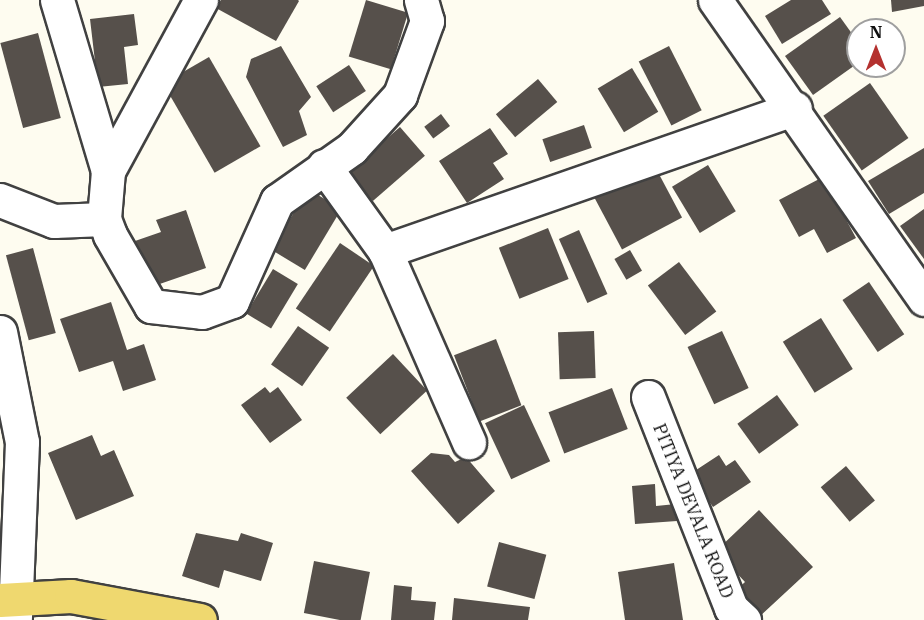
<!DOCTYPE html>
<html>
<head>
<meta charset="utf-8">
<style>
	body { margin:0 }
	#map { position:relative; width:924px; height:620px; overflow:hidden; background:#fefcf0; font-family:"IBM Plex Serif",serif }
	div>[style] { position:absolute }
	.building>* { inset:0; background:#56504b; transform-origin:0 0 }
	.roads { filter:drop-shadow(2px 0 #414141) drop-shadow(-2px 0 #414141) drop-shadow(0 2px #414141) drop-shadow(0 -2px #414141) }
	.minor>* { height:33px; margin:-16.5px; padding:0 16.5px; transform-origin:16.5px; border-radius:16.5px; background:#fff }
	.major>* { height:33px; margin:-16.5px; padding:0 16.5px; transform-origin:16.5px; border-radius:16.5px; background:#efd86f }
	span { translate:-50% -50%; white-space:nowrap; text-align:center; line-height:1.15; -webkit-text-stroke:6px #fff; paint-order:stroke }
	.street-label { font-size:18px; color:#0e0e0e }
	.north { position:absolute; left:846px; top:18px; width:60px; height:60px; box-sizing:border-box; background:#fff; border:2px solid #9f9f9f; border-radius:50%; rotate:0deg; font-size:16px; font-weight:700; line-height:24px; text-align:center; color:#0e0e0e }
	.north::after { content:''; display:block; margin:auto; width:21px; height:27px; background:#b4312f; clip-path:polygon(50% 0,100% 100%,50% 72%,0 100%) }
</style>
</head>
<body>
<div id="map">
	<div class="building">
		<i style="clip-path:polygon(221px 0,298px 0,299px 1px,276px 41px,216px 8px)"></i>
		<i style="left:366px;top:0;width:44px;height:59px;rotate:17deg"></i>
		<i style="clip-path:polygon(791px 0,822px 0,831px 14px,782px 44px,765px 16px)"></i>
		<i style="clip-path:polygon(891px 0,924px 0,924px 6px,892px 12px)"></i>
		<i style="clip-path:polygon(134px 14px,138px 45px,124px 47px,128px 84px,98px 87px,90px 19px)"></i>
		<i style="clip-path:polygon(840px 17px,858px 42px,858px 63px,813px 95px,785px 56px)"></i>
		<i style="left:38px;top:33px;width:88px;height:39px;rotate:75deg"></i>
		<i style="clip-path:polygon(281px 46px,311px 97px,299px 111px,307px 135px,283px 147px,246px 77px,251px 59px)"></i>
		<i style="left:669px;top:46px;width:72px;height:34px;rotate:63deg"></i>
		<i style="left:209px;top:57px;width:103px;height:53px;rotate:60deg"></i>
		<i style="left:349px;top:65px;width:31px;height:39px;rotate:57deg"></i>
		<i style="left:632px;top:68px;width:51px;height:40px;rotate:59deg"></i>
		<i style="left:538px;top:79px;width:30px;height:55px;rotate:50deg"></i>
		<i style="left:870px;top:83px;width:67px;height:57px;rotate:55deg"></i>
		<i style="left:441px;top:114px;width:15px;height:21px;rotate:53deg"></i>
		<i style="left:584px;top:125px;width:24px;height:44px;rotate:71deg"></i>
		<i style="left:400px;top:127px;width:38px;height:69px;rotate:49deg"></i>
		<i style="clip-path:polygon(490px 128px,508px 154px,493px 163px,504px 179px,467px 203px,439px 161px)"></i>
		<i style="clip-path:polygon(924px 148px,924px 193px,889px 214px,868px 181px)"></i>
		<i style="left:652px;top:161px;width:64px;height:68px;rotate:62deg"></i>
		<i style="left:708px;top:165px;width:54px;height:42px;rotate:59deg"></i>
		<i style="clip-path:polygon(823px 177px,856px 238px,827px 253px,814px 229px,799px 237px,779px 200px)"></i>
		<i style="left:308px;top:189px;width:39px;height:71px;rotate:31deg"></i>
		<i style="clip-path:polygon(924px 209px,924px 259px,900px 226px)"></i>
		<i style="clip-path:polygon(186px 210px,206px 268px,151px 287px,135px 241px,161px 232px,156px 220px)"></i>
		<i style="left:548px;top:228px;width:55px;height:53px;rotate:68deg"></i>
		<i style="left:579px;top:230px;width:70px;height:22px;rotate:66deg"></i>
		<i style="left:340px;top:243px;width:41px;height:79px;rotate:34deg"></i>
		<i style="left:33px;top:248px;width:88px;height:28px;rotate:75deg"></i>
		<i style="left:630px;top:250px;width:24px;height:18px;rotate:60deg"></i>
		<i style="left:679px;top:262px;width:62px;height:39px;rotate:53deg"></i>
		<i style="left:273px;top:269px;width:29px;height:52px;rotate:31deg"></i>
		<i style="left:869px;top:282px;width:63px;height:32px;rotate:56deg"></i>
		<i style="clip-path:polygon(111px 302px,127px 350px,144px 344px,156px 380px,123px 391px,113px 361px,79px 372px,60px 319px)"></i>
		<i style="left:821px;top:318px;width:60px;height:45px;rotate:58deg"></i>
		<i style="left:298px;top:326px;width:38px;height:47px;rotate:35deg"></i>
		<i style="left:594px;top:331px;width:47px;height:36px;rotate:88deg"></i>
		<i style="left:722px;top:331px;width:63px;height:38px;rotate:65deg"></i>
		<i style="left:496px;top:339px;width:71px;height:45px;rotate:69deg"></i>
		<i style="left:393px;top:354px;width:50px;height:64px;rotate:47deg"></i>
		<i style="clip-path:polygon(265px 387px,270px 393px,278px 387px,302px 420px,270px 443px,241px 405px)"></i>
		<i style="left:612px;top:388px;width:44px;height:68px;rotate:69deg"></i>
		<i style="left:777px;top:395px;width:37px;height:49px;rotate:54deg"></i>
		<i style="left:524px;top:405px;width:62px;height:43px;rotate:65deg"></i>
		<i style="clip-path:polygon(92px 435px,101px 456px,114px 450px,134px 496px,76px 520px,48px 453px)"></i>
		<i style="clip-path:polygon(431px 453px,449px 455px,455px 462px,466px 457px,495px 491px,458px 524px,411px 471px)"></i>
		<i style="clip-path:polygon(719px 455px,726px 466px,735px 460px,751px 482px,713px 507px,690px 474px)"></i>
		<i style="left:846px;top:466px;width:45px;height:33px;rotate:50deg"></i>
		<i style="clip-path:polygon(655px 484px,656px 506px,676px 504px,677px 521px,635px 524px,632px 486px)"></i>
		<i style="clip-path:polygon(759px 510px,813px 567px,757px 619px,733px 593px,745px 582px,716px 551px)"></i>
		<i style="clip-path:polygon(196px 533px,238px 541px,241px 533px,273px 543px,261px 581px,224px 570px,219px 588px,182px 576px)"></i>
		<i style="left:499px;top:542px;width:49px;height:46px;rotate:15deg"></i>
		<i style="left:314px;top:561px;width:57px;height:53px;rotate:11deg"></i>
		<i style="clip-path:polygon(674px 563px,683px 620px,625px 620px,618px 572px)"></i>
		<i style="clip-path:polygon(394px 585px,412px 587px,411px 600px,436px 602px,434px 620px,391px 620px)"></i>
		<i style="clip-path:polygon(454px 598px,530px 607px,528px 620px,452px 620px)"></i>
	</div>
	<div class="roads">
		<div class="minor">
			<i style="left:57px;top:0;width:178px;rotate:73.4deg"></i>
			<i style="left:108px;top:171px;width:48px;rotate:94.8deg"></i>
			<i style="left:104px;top:219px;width:17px;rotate:69deg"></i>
			<i style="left:110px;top:235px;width:82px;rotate:60deg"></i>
			<i style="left:151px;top:306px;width:51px;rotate:6.7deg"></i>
			<i style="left:202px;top:312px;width:32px;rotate:-20deg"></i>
			<i style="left:232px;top:301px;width:110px;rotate:-65.8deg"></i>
			<i style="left:277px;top:201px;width:92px;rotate:-35.2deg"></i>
			<i style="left:352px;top:148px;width:72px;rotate:-47.8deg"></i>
			<i style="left:400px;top:95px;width:79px;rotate:-70deg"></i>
			<i style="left:427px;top:21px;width:22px;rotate:-106deg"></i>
			<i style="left:715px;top:0;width:365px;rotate:55deg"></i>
			<i style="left:324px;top:166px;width:105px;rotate:54.3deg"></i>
			<i style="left:385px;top:251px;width:209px;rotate:66.3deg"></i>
			<i style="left:108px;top:171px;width:195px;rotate:-61.5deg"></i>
			<i style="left:0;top:200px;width:58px;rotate:21.3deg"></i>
			<i style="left:54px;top:221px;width:50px;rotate:-2.3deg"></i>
			<i style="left:385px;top:251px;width:434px;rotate:-19.2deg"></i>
			<i style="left:0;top:332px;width:112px;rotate:78.7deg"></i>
			<i style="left:22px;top:442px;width:178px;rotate:92.3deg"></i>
			<i style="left:648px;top:397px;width:227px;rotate:68.5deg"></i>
			<i style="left:731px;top:608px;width:18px;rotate:43deg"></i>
		</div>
		<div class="major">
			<i style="left:0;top:600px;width:71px;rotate:-3.2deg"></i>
			<i style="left:71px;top:596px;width:131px;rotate:10.5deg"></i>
		</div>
	</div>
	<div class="street-label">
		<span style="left:693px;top:511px;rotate:68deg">PITIYA DEVALA ROAD</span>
	</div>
	<div class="north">N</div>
</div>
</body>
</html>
